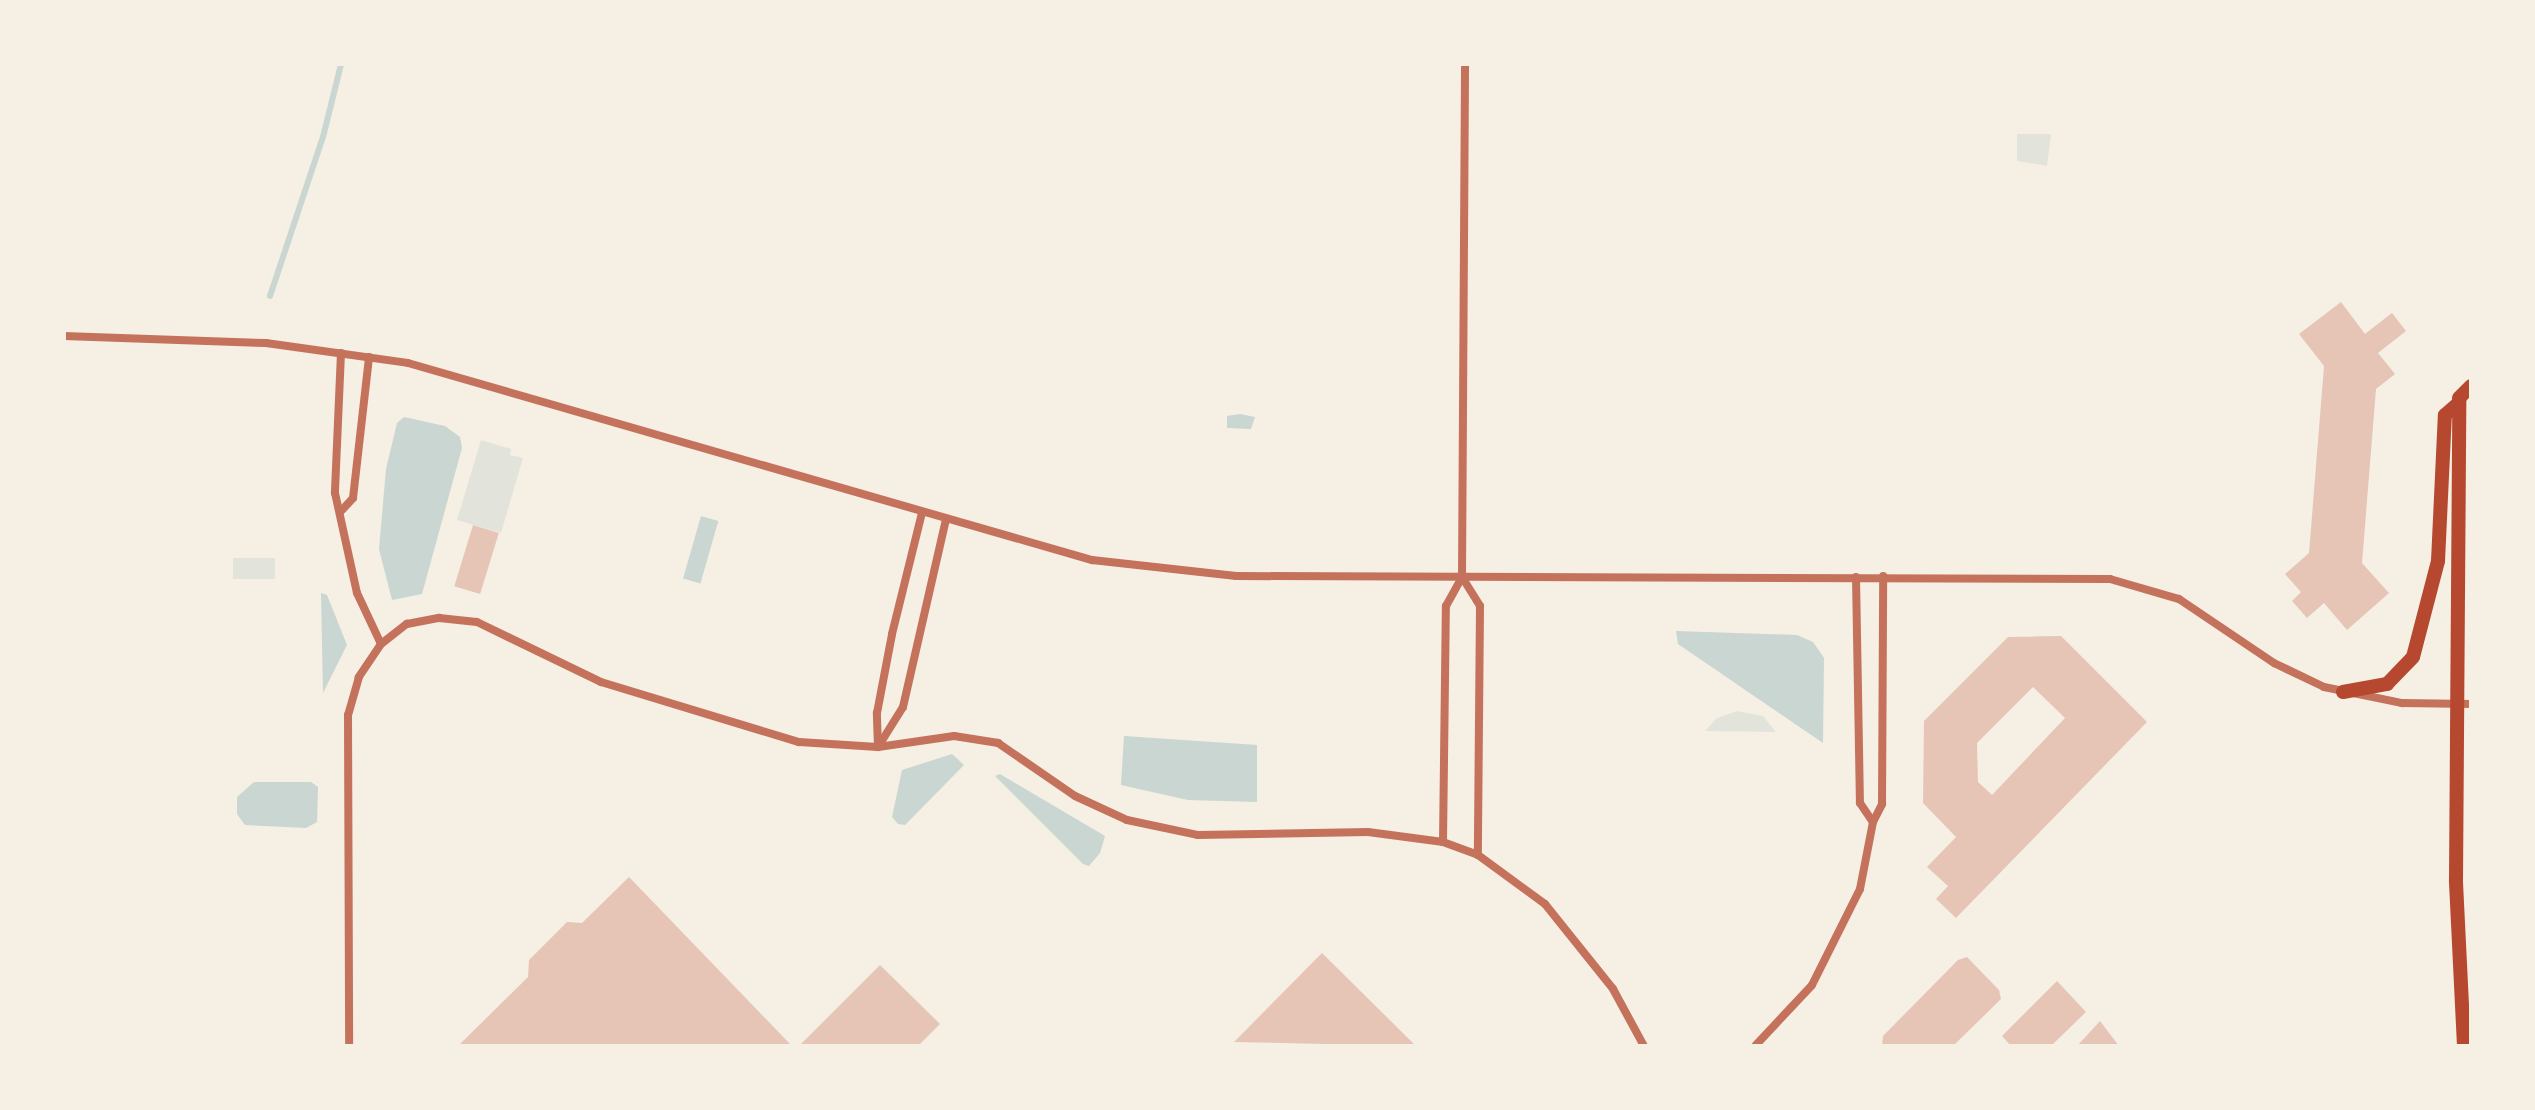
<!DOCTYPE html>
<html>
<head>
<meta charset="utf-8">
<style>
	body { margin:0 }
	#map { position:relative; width:2535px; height:1110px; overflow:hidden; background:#f6efe4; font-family:"Alegreya Sans",sans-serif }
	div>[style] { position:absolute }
	.green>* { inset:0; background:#e2e4dc; transform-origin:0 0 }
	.water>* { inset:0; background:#c9d6d2; transform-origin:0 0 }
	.stream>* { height:6px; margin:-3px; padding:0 3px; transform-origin:3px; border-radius:3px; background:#c9d6d2 }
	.building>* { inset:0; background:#e6c5b7; transform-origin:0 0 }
	.minor>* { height:8px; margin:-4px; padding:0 4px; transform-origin:4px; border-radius:4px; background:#c5725c }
	.primary>* { height:14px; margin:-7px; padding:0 7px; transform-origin:7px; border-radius:7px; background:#b5482f }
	span { translate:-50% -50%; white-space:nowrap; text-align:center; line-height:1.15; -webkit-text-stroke:6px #f6efe4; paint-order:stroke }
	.frame { position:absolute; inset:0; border:66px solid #f6efe4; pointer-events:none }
</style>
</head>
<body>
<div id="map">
	<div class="green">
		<i style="clip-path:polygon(2017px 134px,2051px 134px,2047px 166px,2017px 161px)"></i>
		<i style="clip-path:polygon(481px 440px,511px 449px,510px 455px,523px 458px,501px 533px,457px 520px)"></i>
		<i style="left:233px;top:558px;width:42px;height:21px"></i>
		<i style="clip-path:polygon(1737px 711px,1763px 716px,1776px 732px,1705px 731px,1717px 718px)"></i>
	</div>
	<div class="water">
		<i style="clip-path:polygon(1240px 414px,1255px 417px,1251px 429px,1227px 428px,1227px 416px)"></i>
		<i style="clip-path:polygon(404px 417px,445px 426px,460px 437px,462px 448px,422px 594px,392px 600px,379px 549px,386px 469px,397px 423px)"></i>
		<i style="left:701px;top:516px;width:18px;height:65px;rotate:16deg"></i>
		<i style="clip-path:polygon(321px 593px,327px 595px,347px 645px,323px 693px)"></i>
		<i style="clip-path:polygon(1676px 631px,1797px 635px,1813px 642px,1824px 658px,1823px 743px,1678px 644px)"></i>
		<i style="clip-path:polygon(1124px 736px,1257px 745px,1257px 802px,1188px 800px,1121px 785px)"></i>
		<i style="clip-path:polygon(952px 754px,964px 765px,905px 825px,898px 824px,892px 817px,902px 770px)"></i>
		<i style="clip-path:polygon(1000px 774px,1105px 836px,1100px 853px,1089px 866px,1083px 864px,995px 776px)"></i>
		<i style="clip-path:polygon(254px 782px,311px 782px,318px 787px,317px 822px,306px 828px,245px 825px,237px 814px,237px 797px)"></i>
	</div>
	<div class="stream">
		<i style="left:270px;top:296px;width:168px;rotate:-71.6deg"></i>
		<i style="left:323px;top:137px;width:75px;rotate:-76.1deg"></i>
	</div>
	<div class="building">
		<i style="clip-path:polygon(2341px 302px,2365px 334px,2392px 313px,2406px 331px,2378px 353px,2395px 374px,2376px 389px,2362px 563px,2389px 593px,2347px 630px,2324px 603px,2307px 618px,2292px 601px,2301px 592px,2285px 574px,2309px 553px,2324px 366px,2299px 334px)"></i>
		<i style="left:473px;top:525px;width:27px;height:64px;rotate:17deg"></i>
		<i style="clip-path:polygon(evenodd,2061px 636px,2147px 722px,1956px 918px,1936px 899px,1948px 886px,1927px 867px,1956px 837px,1923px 803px,1924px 721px,2008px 637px,2061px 636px,2033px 687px,2065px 718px,1992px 795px,1978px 782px,1977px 743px,2033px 687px)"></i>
		<i style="clip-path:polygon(629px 877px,792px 1046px,458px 1046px,528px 977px,529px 960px,567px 922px,582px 923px)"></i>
		<i style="clip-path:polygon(1322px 953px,1416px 1046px,1234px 1042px)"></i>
		<i style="clip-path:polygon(1967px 957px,1999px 990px,2001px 999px,1953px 1046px,1882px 1046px,1883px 1036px,1958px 960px)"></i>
		<i style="clip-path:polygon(880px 965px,940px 1024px,918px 1046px,799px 1046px)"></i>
		<i style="clip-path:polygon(2057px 981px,2086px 1012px,2051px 1046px,2011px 1046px,2002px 1036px)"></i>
		<i style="clip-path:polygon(2100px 1021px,2119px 1046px,2077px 1046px)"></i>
	</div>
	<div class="minor">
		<i style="left:64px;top:336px;width:202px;rotate:2deg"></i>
		<i style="left:266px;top:343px;width:143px;rotate:8deg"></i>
		<i style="left:408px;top:363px;width:712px;rotate:16.07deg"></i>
		<i style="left:1092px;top:560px;width:145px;rotate:6.3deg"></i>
		<i style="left:1236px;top:576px;width:874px;rotate:0.2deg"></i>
		<i style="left:2110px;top:579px;width:72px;rotate:16.2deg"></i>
		<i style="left:2179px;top:599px;width:115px;rotate:34deg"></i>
		<i style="left:2274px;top:663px;width:55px;rotate:25.6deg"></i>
		<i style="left:2324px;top:687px;width:80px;rotate:11.6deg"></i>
		<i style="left:2402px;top:703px;width:69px;rotate:0.8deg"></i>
		<i style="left:341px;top:353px;width:140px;rotate:92.5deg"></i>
		<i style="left:335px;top:493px;width:102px;rotate:77.6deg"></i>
		<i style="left:357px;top:593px;width:56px;rotate:64.8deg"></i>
		<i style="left:381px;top:644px;width:40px;rotate:124deg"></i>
		<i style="left:359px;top:677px;width:40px;rotate:106deg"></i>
		<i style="left:348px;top:715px;width:331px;rotate:89.8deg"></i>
		<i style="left:342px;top:510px;width:16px;rotate:-47deg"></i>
		<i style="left:353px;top:498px;width:142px;rotate:-83.5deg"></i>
		<i style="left:1462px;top:577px;width:34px;rotate:58deg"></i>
		<i style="left:1480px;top:606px;width:249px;rotate:90.5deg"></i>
		<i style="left:1856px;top:577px;width:226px;rotate:89deg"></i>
		<i style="left:1860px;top:803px;width:23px;rotate:56deg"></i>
		<i style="left:381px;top:644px;width:33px;rotate:-38deg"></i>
		<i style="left:407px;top:624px;width:33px;rotate:-11deg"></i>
		<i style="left:439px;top:618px;width:38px;rotate:6deg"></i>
		<i style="left:477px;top:622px;width:138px;rotate:25.8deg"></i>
		<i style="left:601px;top:682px;width:207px;rotate:16.9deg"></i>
		<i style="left:799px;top:742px;width:79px;rotate:3.6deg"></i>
		<i style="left:878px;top:747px;width:77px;rotate:-8.2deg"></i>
		<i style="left:954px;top:736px;width:45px;rotate:9deg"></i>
		<i style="left:998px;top:743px;width:93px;rotate:34.5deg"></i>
		<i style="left:1075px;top:796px;width:57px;rotate:24.8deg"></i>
		<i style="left:1127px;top:820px;width:73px;rotate:11.9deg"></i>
		<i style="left:1198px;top:835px;width:170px;rotate:-1deg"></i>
		<i style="left:1368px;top:832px;width:76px;rotate:7.6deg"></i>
		<i style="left:1443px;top:842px;width:37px;rotate:20deg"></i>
		<i style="left:1478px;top:855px;width:83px;rotate:36.2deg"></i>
		<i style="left:1545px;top:904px;width:109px;rotate:51.3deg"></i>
		<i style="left:1613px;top:989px;width:65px;rotate:61.5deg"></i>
		<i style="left:878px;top:747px;width:47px;rotate:-58deg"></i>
		<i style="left:903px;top:707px;width:192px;rotate:-77.1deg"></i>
		<i style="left:878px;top:747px;width:34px;rotate:-92deg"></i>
		<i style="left:877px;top:713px;width:80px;rotate:-79.2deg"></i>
		<i style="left:892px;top:634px;width:125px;rotate:-76.1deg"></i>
		<i style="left:1443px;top:842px;width:236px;rotate:-89.3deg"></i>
		<i style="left:1446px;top:606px;width:33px;rotate:-61deg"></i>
		<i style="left:1462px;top:577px;width:513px;rotate:-89.66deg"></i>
		<i style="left:1755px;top:1046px;width:83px;rotate:-46.9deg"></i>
		<i style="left:1812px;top:985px;width:107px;rotate:-63.4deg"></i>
		<i style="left:1860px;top:889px;width:68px;rotate:-79deg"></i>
		<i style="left:1873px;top:822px;width:20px;rotate:-63deg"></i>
		<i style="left:1882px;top:804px;width:228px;rotate:-89.7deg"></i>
	</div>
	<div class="primary">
		<i style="left:2343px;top:692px;width:45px;rotate:-10.3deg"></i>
		<i style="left:2387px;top:684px;width:37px;rotate:-46deg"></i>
		<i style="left:2413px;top:657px;width:99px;rotate:-75.4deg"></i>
		<i style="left:2438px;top:561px;width:146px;rotate:-87.3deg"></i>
		<i style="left:2445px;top:415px;width:18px;rotate:-41deg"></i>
		<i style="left:2464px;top:1046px;width:166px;rotate:-92.8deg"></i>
		<i style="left:2456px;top:880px;width:482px;rotate:-89.6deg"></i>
		<i style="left:2459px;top:398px;width:17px;rotate:-45deg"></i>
	</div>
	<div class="frame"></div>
</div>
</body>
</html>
